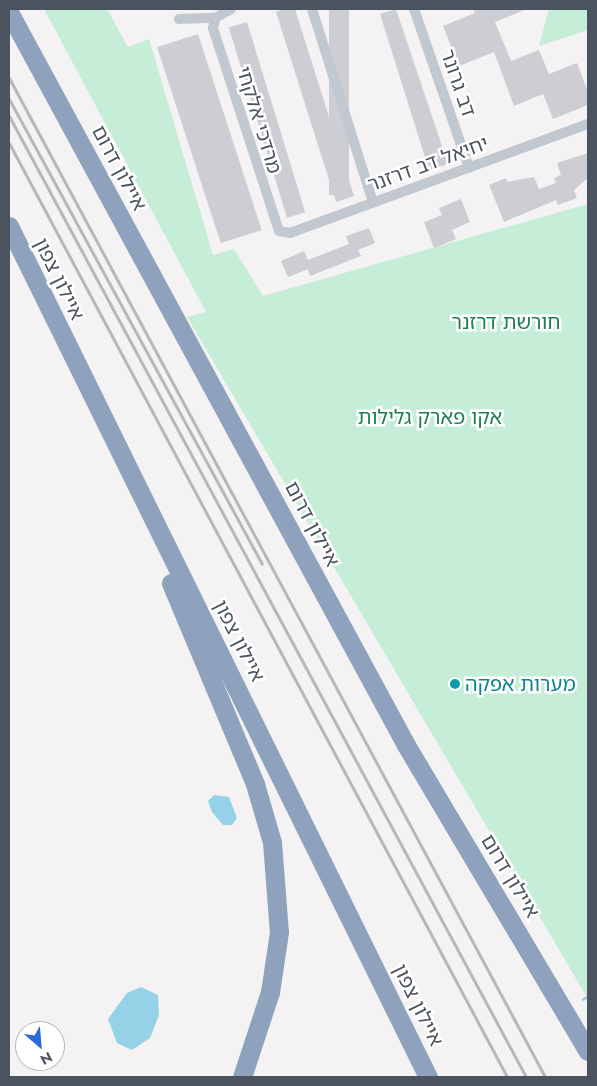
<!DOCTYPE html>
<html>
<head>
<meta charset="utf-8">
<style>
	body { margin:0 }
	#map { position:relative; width:597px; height:1086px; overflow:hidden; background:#f4f2f2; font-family:Jost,"Noto Sans Hebrew",sans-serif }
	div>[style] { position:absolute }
	.green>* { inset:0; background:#c5edd7 }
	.water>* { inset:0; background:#95d1e7 }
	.stream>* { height:3px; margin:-1.5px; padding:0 1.5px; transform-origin:1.5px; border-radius:1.5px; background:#95d1e7 }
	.building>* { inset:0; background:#ccced4; transform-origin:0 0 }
	.minor>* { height:10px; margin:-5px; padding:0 5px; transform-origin:5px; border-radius:5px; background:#c1c8cf }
	.motorway>* { height:19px; margin:-9.5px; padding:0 9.5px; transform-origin:9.5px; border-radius:9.5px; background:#8ea2bd }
	.rail>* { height:3px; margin:-1.5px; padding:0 1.5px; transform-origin:1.5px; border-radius:1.5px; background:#b5b7bc }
	.dots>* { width:14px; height:14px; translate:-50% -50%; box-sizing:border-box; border:2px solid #fff; border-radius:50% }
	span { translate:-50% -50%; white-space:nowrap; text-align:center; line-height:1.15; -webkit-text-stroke:5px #fff; paint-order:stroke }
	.street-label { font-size:20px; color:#4b545e }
	.park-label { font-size:20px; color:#1f7d53 }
	.culture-label { font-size:20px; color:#0d838f }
	.left { translate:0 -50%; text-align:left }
	.frame { position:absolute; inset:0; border:10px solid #4b545e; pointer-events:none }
	.north { position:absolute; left:15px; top:1021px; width:50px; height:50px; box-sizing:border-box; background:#fff; border:1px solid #b7bbbf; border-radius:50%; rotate:153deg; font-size:14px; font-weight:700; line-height:20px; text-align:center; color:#4b545e }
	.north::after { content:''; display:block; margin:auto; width:18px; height:22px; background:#276ad9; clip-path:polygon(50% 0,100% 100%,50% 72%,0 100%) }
</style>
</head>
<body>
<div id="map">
	<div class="green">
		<i style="clip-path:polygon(44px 9px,107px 9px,128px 47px,149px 39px,213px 255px,234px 249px,263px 296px,588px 204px,588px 999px,187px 317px,206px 312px)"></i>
		<i style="clip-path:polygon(549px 9px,588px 9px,588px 30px,539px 46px)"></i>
	</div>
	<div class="water">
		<i style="clip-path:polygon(214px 795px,229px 797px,237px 818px,232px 825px,223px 825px,212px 812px,208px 801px)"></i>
		<i style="clip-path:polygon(141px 987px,158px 995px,159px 1015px,150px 1038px,132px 1050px,117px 1043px,108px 1019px,127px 993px)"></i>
	</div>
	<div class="stream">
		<i style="left:583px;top:999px;width:6px;rotate:-31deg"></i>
	</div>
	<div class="building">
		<i style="clip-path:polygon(284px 9px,295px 9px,354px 196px,336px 202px,276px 12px)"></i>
		<i style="left:329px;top:9px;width:20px;height:186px"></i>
		<i style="clip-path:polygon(396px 9px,448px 164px,429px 170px,380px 14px)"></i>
		<i style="clip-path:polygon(473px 9px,527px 9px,495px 22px,511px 61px,539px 50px,549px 74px,577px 63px,588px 92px,588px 105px,553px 119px,543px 94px,514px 106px,494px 52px,459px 66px,443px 26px,475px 13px)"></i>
		<i style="left:247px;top:22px;width:199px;height:19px;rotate:73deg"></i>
		<i style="left:198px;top:34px;width:206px;height:43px;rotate:72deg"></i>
		<i style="clip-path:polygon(588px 153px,588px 178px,574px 190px,577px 198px,558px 205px,556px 200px,504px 222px,489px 185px,506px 178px,507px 182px,534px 177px,539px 189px,556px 183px,554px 178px,561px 175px,557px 163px)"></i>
		<i style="clip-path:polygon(461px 199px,470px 222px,452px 230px,456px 239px,434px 248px,424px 222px,442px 215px,439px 208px)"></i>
		<i style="clip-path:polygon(369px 228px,375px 243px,358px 250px,361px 256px,310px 276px,308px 269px,288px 277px,281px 261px,304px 251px,308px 260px,349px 244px,346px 236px)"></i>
	</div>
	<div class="minor">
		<i style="left:312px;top:9px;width:203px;rotate:72.5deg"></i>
		<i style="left:414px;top:9px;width:168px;rotate:70.9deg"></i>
		<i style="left:215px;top:18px;width:10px;rotate:101deg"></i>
		<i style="left:213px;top:28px;width:213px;rotate:72deg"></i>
		<i style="left:279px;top:231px;width:11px;rotate:10deg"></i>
		<i style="left:290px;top:233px;width:317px;rotate:-20.1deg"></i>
		<i style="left:179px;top:19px;width:36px;rotate:-2deg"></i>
		<i style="left:215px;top:18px;width:18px;rotate:-29deg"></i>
	</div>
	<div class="motorway">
		<i style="left:9px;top:12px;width:834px;rotate:61.56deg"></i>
		<i style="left:406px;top:745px;width:356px;rotate:59.3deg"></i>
		<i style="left:9px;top:226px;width:949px;rotate:63.79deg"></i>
		<i style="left:171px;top:583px;width:218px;rotate:67.3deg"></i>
		<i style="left:255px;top:784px;width:60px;rotate:73.7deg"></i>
		<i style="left:272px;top:842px;width:90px;rotate:85.6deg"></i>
		<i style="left:279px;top:932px;width:61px;rotate:98.5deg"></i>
		<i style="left:270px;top:992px;width:89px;rotate:108.2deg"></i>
	</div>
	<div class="rail">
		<i style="left:9px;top:78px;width:1134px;rotate:61.78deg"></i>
		<i style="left:9px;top:99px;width:529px;rotate:61.45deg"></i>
		<i style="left:9px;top:116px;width:1091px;rotate:61.72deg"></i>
		<i style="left:9px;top:143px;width:1058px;rotate:61.93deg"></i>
	</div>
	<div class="dots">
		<i style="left:455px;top:684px;background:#0f9aa8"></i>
	</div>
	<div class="street-label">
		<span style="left:458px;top:83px;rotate:71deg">דב גרונר</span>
		<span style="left:259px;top:120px;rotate:73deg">מרדכי אלקחי</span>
		<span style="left:428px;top:164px;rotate:-20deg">יחיאל דב דרזנר</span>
		<span style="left:119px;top:168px;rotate:62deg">איילון דרום</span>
		<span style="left:59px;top:279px;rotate:64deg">איילון צפון</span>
		<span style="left:312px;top:524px;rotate:62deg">איילון דרום</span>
		<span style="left:239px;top:641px;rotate:63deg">איילון צפון</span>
		<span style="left:510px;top:876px;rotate:59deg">איילון דרום</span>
		<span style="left:418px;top:1005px;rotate:64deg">איילון צפון</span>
	</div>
	<div class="park-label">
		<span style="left:506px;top:322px">חורשת דרזנר</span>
		<span style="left:430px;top:417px">אקו פארק גלילות</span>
	</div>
	<div class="culture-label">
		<span class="left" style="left:465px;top:684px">מערות אפקה</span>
	</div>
	<div class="frame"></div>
	<div class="north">N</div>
</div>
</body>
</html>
